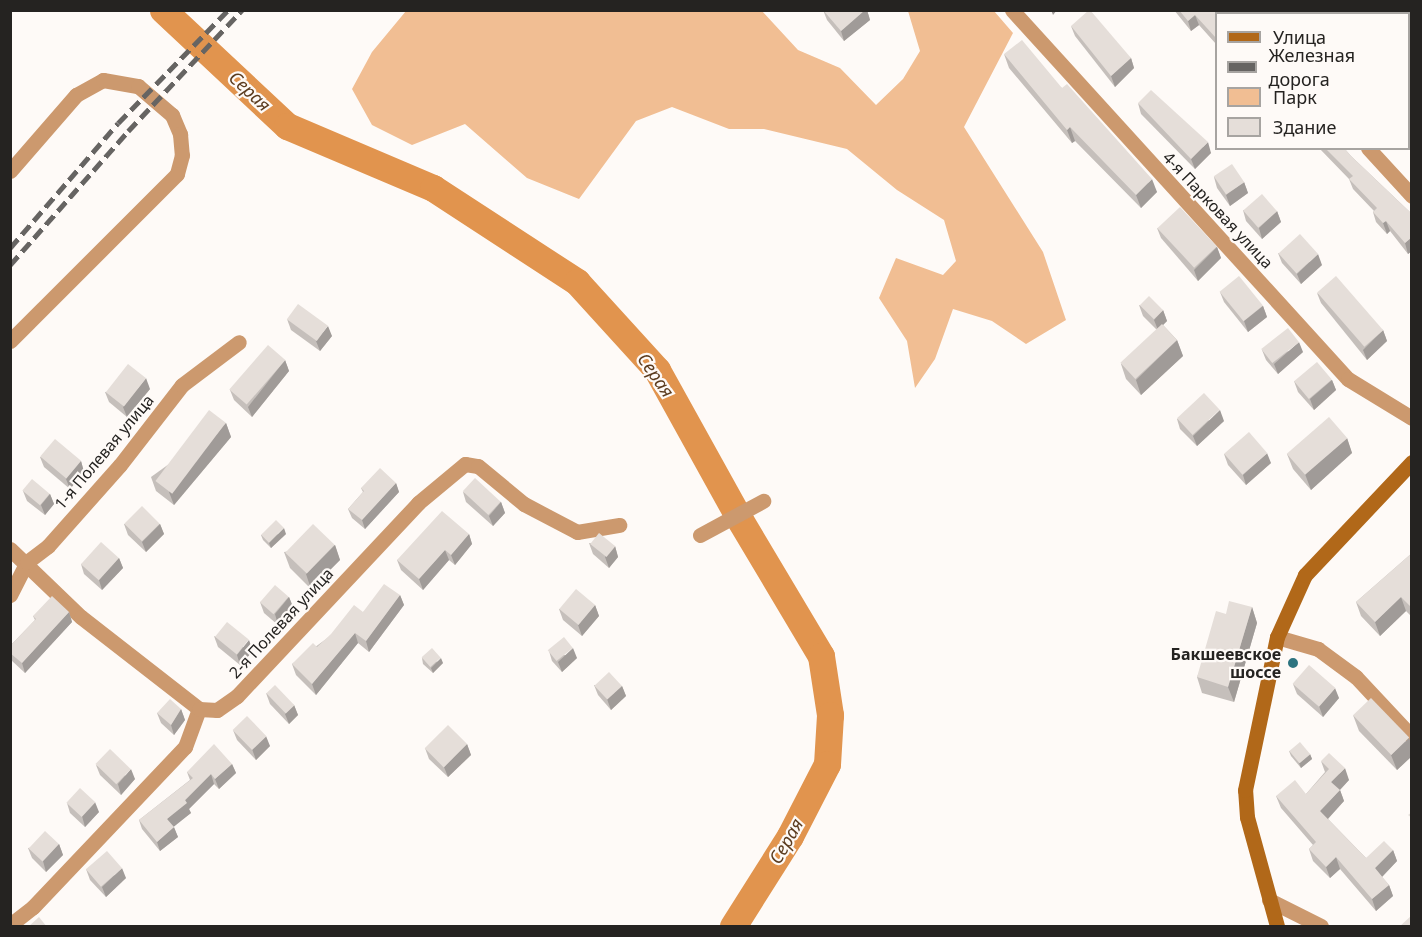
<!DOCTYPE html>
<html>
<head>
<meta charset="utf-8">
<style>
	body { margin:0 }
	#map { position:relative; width:1422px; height:937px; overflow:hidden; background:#fefaf7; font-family:"Noto Sans",sans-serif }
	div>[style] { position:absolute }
	.green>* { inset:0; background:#f1be93 }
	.river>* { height:27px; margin:-13.5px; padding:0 13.5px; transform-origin:13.5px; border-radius:13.5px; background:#e1944e }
	.street>* { height:15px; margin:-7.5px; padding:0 7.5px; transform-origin:7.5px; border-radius:7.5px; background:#cc996e }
	.secondary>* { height:15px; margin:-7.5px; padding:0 7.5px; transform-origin:7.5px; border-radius:7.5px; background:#b16819 }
	.rail>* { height:4.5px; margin-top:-2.25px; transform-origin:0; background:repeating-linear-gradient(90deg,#666462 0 12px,transparent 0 18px) }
	.wall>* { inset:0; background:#c5bfbb }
	.shaded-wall>* { inset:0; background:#a09b98 }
	.building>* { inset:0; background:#e5ded9; transform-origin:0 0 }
	.dots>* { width:16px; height:16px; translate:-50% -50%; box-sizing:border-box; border:3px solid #fefaf7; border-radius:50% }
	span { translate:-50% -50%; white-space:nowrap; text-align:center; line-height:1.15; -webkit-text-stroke:4.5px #fefaf7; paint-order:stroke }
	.street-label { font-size:16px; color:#252321 }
	.poi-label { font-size:16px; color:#252321; font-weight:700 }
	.right { translate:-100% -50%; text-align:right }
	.water-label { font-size:18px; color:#5c3c1f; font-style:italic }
	.frame { position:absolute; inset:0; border:12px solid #252321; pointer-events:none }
	.legend { position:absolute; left:1215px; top:12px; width:195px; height:138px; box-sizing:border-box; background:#fefaf7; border:2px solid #a7a4a1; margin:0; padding:8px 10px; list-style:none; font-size:18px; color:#252321 }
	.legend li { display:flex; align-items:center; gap:12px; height:30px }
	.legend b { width:30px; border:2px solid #a7a4a1 }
</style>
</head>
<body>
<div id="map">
	<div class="green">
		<i style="clip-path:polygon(762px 11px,798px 50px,840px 68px,876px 105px,903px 79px,920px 51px,908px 11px,994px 11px,1013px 33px,964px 127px,1043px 252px,1066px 320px,1026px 344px,992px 321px,953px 309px,935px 359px,915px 388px,907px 341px,879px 298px,896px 258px,943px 275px,956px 261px,944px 220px,897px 190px,847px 149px,764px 129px,729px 129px,672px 107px,636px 121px,579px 199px,527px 178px,465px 124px,412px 145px,372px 125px,352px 89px,372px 52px,406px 11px)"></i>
	</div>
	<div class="river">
		<i style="left:163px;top:10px;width:170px;rotate:43.1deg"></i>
		<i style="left:287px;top:126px;width:159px;rotate:23deg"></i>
		<i style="left:433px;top:188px;width:172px;rotate:33.1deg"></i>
		<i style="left:577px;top:282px;width:119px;rotate:47.7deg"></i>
		<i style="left:657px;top:370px;width:171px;rotate:61deg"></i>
		<i style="left:740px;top:520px;width:158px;rotate:59.2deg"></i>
		<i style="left:821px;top:656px;width:60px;rotate:81.3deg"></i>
		<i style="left:830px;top:715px;width:49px;rotate:93.5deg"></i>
		<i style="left:827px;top:764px;width:81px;rotate:117.2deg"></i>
		<i style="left:790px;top:836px;width:107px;rotate:122.3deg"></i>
	</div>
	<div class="street">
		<i style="left:1012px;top:10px;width:499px;rotate:47.7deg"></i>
		<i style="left:1348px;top:379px;width:75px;rotate:31.4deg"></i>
		<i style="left:1242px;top:10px;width:5px;rotate:53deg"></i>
		<i style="left:1368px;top:148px;width:65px;rotate:47.5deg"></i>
		<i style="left:10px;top:171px;width:101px;rotate:-49deg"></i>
		<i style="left:76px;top:95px;width:31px;rotate:-29deg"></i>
		<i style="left:103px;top:80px;width:36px;rotate:10deg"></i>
		<i style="left:138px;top:86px;width:45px;rotate:40.5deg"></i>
		<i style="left:172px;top:115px;width:21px;rotate:67deg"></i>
		<i style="left:180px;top:134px;width:21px;rotate:85deg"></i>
		<i style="left:182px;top:155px;width:20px;rotate:105deg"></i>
		<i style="left:177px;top:174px;width:236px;rotate:135deg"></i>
		<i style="left:700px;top:535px;width:72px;rotate:-28.4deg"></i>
		<i style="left:10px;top:549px;width:98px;rotate:43.8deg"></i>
		<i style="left:81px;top:617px;width:150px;rotate:37.9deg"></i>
		<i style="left:10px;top:595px;width:37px;rotate:-63deg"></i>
		<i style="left:27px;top:562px;width:26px;rotate:-37deg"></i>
		<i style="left:48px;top:546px;width:108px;rotate:-48.4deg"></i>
		<i style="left:120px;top:465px;width:101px;rotate:-52.2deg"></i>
		<i style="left:182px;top:385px;width:71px;rotate:-37deg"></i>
		<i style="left:1277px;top:637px;width:43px;rotate:16.3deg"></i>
		<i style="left:1318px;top:649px;width:47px;rotate:36.4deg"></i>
		<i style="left:1356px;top:677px;width:82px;rotate:47deg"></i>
		<i style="left:1269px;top:900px;width:58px;rotate:26.6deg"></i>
		<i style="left:10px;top:925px;width:29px;rotate:-38deg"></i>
		<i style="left:33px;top:907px;width:221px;rotate:-46.5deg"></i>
		<i style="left:185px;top:747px;width:40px;rotate:-69.8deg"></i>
		<i style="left:199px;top:709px;width:18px;rotate:3deg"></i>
		<i style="left:217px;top:710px;width:24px;rotate:-35deg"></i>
		<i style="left:237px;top:696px;width:265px;rotate:-46.8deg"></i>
		<i style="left:418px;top:503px;width:61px;rotate:-39.7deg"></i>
		<i style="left:465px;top:464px;width:13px;rotate:9deg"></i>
		<i style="left:478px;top:466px;width:60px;rotate:39.6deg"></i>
		<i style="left:524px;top:504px;width:60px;rotate:27.8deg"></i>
		<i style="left:577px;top:532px;width:43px;rotate:-9.5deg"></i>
	</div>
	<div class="secondary">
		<i style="left:1277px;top:926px;width:113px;rotate:-105.4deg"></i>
		<i style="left:1247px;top:817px;width:27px;rotate:-94deg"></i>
		<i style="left:1245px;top:790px;width:156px;rotate:-78.2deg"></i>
		<i style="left:1277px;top:637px;width:68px;rotate:-65.7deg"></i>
		<i style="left:1305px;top:575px;width:156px;rotate:-46.6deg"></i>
	</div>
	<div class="rail">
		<i style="left:10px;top:248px;width:165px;rotate:-49.2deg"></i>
		<i style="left:118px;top:123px;width:158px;rotate:-45.8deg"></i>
		<i style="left:10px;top:265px;width:179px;rotate:-48.6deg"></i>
		<i style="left:128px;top:131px;width:166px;rotate:-46.7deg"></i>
	</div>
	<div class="wall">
		<i style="clip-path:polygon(823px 10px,867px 10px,870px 20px,844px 41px,827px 20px)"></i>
		<i style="clip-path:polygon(1174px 10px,1224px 10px,1216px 14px,1216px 44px,1199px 25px,1191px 31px)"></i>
		<i style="clip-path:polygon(1071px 26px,1131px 58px,1134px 68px,1115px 87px,1075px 36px)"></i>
		<i style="clip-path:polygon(1004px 54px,1062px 88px,1157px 192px,1141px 208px,1075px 141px,1072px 143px,1009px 68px)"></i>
		<i style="clip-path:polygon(1408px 81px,1412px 85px,1412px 129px,1408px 126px)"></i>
		<i style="clip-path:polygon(1138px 103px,1211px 153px,1195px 169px,1141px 114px)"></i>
		<i style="clip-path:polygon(1319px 148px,1344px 148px,1351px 156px,1412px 214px,1412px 251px,1408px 254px,1390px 231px,1387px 234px,1376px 222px,1373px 212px,1374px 211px,1353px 189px,1349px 179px)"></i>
		<i style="clip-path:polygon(1214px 177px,1244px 182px,1248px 193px,1230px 206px,1217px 188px)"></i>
		<i style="clip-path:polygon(1243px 210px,1277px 211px,1281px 222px,1262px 239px,1246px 221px)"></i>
		<i style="clip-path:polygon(1157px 228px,1217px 247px,1221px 258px,1198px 281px,1161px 238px)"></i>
		<i style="clip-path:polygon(1278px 253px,1322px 265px,1301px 284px,1282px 263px)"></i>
		<i style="clip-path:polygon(1220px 292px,1263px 306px,1267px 317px,1248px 332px,1224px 302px)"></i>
		<i style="clip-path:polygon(1317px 293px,1383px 330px,1387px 341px,1367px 360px,1321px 303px)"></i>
		<i style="clip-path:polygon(1139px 305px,1163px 310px,1167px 321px,1163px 325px,1177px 340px,1183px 356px,1141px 395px,1126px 379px,1121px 364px,1157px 330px,1143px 316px)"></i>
		<i style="clip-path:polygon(287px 319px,332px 336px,320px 351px,291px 330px)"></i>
		<i style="clip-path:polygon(1262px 350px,1303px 352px,1278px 374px,1266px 360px)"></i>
		<i style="clip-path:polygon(285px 360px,289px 371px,252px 417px,234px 400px,230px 390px)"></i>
		<i style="clip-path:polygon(1332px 380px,1336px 390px,1314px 410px,1298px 392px,1294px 381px)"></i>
		<i style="clip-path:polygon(150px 389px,127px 417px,109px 402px,105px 392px)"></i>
		<i style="clip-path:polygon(1177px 419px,1224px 421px,1197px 446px,1180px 429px)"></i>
		<i style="clip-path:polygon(226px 423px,231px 437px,174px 505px,156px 491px,151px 477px)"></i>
		<i style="clip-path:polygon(1347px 438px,1352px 453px,1311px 490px,1293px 469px,1287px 454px)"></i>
		<i style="clip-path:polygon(1224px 454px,1271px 463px,1246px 485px,1228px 465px)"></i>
		<i style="clip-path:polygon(40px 457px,81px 461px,84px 472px,70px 489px,44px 467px)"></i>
		<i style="clip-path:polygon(396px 483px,399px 492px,365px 529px,352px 518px,348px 509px,363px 492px,361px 488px)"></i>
		<i style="clip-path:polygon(23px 491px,50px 494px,54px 504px,45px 515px,27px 501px)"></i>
		<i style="clip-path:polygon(463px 492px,501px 502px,505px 513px,493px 526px,466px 502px)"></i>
		<i style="clip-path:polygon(124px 524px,160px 524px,164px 534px,146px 552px,128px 535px)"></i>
		<i style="clip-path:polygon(286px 534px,271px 548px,263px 540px,261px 535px)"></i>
		<i style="clip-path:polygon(469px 534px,472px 544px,455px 565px,449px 560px,423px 590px,401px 570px,397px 560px)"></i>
		<i style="clip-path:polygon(589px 543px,615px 546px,618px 557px,609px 568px,593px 554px)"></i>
		<i style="clip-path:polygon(335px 545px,340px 560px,311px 589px,290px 568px,284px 552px)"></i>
		<i style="clip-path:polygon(1412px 553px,1412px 617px,1406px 611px,1380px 636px,1361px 616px,1356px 602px)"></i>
		<i style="clip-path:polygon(119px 558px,123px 568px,102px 590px,84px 574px,81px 564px)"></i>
		<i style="clip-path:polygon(400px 595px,404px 605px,369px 652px,358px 643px,316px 695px,296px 675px,292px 664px,363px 612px)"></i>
		<i style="clip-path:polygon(289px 597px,293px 607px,278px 625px,264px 613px,260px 602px)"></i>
		<i style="clip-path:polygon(595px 605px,599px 616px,582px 636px,563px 620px,559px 609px)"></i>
		<i style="clip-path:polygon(1252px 607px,1257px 623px,1234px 702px,1202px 693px,1197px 677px,1226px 614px)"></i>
		<i style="clip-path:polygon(69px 612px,72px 622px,25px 673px,11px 660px,10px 646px,35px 620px,33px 616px)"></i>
		<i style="clip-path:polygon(214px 636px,253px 651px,240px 665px,218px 647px)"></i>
		<i style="clip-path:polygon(549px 651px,577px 658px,562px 672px,552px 661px)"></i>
		<i style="clip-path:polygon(422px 658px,443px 663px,433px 673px,423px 664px)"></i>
		<i style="clip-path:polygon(1293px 684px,1339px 698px,1323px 717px,1297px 694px)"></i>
		<i style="clip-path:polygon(594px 685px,622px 686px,626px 696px,611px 710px,598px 695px)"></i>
		<i style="clip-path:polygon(266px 693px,294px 705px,298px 715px,289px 724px,270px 704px)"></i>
		<i style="clip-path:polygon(181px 709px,185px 720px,174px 735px,161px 723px,157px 713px)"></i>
		<i style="clip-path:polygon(1353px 715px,1412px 745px,1412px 756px,1397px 770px,1359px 731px)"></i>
		<i style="clip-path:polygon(233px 730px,270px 746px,256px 760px,237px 740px)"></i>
		<i style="clip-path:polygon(467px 744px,471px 755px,448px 777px,429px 759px,425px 748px)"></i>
		<i style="clip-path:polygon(1289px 751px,1310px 754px,1312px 759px,1301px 768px,1291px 756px)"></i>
		<i style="clip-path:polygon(1321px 761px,1349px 780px,1340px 790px,1344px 801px,1328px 819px,1366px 858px,1393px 850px,1397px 861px,1382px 877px,1389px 885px,1393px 896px,1376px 911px,1340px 869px,1330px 878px,1313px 861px,1309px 849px,1313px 845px,1281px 808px,1276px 796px,1306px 794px,1325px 772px)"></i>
		<i style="clip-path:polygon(232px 764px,236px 773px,219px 789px,214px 784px,189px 809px,191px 813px,173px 826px,178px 837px,160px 851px,142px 829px,139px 820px,190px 780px,187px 772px)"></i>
		<i style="clip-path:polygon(96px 765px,135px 779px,121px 795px,100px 775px)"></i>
		<i style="clip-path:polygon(67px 803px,99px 812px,85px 827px,70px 813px)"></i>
		<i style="clip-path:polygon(59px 844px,63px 855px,46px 872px,32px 858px,28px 848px)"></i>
		<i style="clip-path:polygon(86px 869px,126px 878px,106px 897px,90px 880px)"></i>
	</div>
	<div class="shaded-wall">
		<i style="clip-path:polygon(865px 10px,867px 10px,870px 20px,844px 41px,841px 31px)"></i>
		<i style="clip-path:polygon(1051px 10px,1057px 10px,1053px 15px)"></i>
		<i style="clip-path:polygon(1195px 15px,1199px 25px,1191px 31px,1188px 21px)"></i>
		<i style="clip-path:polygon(1131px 58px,1134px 68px,1115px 87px,1111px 76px)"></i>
		<i style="clip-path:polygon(1070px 127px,1075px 141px,1072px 143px,1067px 130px)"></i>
		<i style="clip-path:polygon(1208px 142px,1211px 153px,1195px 169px,1191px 159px)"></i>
		<i style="clip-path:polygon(1152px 179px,1157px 192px,1141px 208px,1136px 195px)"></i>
		<i style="clip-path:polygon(1244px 182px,1248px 193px,1230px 206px,1226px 195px)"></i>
		<i style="clip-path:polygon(1277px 211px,1281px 222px,1262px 239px,1259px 228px)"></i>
		<i style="clip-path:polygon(1386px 221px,1390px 231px,1387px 234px,1383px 223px)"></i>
		<i style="clip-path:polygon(1412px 237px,1412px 251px,1408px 254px,1405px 243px)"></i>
		<i style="clip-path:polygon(1217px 247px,1221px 258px,1198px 281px,1194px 270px)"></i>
		<i style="clip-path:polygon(1318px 254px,1322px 265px,1301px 284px,1297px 274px)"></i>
		<i style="clip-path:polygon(1263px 306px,1267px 317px,1248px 332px,1244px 321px)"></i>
		<i style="clip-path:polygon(1163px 310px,1167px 321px,1158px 330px,1154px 320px)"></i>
		<i style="clip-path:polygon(328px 326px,332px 336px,320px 351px,316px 341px)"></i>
		<i style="clip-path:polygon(1383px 330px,1387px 341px,1367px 360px,1363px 350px)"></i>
		<i style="clip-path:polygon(1177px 340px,1183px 356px,1141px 395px,1136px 380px)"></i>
		<i style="clip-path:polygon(1299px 342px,1303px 352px,1278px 374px,1274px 364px)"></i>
		<i style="clip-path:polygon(285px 360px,289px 371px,252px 417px,248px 407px)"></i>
		<i style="clip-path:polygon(146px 378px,150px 389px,127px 417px,123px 407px)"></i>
		<i style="clip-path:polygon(1332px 380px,1336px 390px,1314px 410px,1310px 399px)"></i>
		<i style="clip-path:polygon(1220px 410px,1224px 421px,1197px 446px,1193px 436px)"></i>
		<i style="clip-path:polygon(226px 423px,231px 437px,174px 505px,169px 492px)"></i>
		<i style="clip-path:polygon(1347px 438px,1352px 453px,1311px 490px,1305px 474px)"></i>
		<i style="clip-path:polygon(1267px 453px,1271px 463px,1246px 485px,1243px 475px)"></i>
		<i style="clip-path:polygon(81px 461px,84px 472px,70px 489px,66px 479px)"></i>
		<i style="clip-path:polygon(396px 483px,399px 492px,365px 529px,362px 520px)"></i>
		<i style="clip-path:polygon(50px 494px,54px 504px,45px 515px,41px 505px)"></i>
		<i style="clip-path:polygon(501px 502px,505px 513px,493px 526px,489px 516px)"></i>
		<i style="clip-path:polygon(160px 524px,164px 534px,146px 552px,142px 542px)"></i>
		<i style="clip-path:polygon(284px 528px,286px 534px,271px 548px,269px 543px)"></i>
		<i style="clip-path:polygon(469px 534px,472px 544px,455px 565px,451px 555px)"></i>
		<i style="clip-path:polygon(335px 545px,340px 560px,311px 589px,306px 574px)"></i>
		<i style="clip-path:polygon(615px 546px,618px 557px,609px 568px,605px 557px)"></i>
		<i style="clip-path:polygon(445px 550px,449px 560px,423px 590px,419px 579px)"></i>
		<i style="clip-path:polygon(119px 558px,123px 568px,102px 590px,99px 580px)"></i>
		<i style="clip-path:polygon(400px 595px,404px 605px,369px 652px,366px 641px)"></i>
		<i style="clip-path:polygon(289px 597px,293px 607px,278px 625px,275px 614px)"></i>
		<i style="clip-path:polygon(1401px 597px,1406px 611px,1380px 636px,1375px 622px)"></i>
		<i style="clip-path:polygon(595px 605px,599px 616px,582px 636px,578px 625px)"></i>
		<i style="clip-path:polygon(1252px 607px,1257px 623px,1234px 702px,1228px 687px)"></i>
		<i style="clip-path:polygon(69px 612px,72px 622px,25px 673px,22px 663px)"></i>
		<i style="clip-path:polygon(355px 633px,358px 643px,316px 695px,312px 684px)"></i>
		<i style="clip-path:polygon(249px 640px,253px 651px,240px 665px,237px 655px)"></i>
		<i style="clip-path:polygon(573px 648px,577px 658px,562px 672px,558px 662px)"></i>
		<i style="clip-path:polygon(441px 658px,443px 663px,433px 673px,431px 668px)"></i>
		<i style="clip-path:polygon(622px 686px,626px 696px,611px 710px,607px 699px)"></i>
		<i style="clip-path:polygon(1335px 688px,1339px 698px,1323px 717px,1319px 706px)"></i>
		<i style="clip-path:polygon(294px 705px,298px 715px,289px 724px,285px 714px)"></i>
		<i style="clip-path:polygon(181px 709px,185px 720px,174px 735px,171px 725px)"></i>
		<i style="clip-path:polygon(266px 736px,270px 746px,256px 760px,252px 749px)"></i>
		<i style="clip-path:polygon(1409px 738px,1412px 745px,1412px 756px,1397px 770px,1391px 755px)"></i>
		<i style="clip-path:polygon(467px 744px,471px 755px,448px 777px,444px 767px)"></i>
		<i style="clip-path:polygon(1310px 754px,1312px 759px,1301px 768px,1299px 763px)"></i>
		<i style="clip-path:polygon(232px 764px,236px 773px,219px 789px,215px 779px)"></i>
		<i style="clip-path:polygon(1345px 768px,1349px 780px,1336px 794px,1331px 782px)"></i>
		<i style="clip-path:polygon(131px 769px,135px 779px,121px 795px,118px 784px)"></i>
		<i style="clip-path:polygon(211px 774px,214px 784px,189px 809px,191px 813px,171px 829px,167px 819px)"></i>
		<i style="clip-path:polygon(1340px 790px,1344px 801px,1324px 823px,1320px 811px)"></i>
		<i style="clip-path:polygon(95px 802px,99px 812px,85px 827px,82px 816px)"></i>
		<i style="clip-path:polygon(174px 827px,178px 837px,160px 851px,157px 842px)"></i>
		<i style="clip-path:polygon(59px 844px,63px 855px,46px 872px,43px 861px)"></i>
		<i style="clip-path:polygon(1393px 850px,1397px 861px,1379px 880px,1375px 868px)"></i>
		<i style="clip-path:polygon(1336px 857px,1340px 869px,1330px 878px,1326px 867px)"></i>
		<i style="clip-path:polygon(122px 868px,126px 878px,106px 897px,102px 887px)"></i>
		<i style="clip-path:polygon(1389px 885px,1393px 896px,1376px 911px,1372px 899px)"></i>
	</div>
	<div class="building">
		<i style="clip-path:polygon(823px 10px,865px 10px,841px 31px)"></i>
		<i style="clip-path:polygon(1089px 10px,1090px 10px,1131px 58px,1111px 76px,1071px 26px)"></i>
		<i style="clip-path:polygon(1179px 10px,1224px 10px,1227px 14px,1216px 14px,1216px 38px,1195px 15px,1188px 21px)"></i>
		<i style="clip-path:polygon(1334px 10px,1345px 10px,1348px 14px,1330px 14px)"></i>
		<i style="clip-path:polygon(1022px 40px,1062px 88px,1067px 84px,1152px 179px,1136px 195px,1070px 127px,1067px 130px,1004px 54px)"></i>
		<i style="clip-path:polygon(1408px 81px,1412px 85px,1412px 123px,1408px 120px)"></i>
		<i style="clip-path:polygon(1151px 90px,1208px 142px,1191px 159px,1138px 103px)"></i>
		<i style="clip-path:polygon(1325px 148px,1344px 148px,1351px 156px,1412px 214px,1412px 237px,1405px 243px,1386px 221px,1383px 223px,1373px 212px,1377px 208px,1349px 179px,1353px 176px)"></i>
		<i style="left:1232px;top:164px;width:22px;height:22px;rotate:56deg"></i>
		<i style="left:1262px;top:194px;width:23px;height:25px;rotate:49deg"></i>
		<i style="left:1180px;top:207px;width:54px;height:31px;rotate:47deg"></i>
		<i style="left:1300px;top:234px;width:27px;height:29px;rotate:48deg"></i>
		<i style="left:1239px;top:276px;width:38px;height:25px;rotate:51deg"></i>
		<i style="left:1336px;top:276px;width:72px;height:25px;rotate:49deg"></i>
		<i style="left:1149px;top:296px;width:20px;height:13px;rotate:45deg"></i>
		<i style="left:298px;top:304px;width:37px;height:19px;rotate:36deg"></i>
		<i style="left:1162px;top:324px;width:22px;height:57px;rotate:47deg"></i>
		<i style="left:1288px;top:328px;width:18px;height:34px;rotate:52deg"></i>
		<i style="left:268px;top:345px;width:23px;height:59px;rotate:41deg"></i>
		<i style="left:1317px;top:362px;width:23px;height:30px;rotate:50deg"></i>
		<i style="left:128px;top:364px;width:23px;height:36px;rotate:38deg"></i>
		<i style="left:1204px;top:393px;width:23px;height:37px;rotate:47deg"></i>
		<i style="left:209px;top:410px;width:21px;height:89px;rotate:37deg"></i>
		<i style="left:1329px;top:417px;width:28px;height:56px;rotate:49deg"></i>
		<i style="left:1249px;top:432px;width:28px;height:33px;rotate:49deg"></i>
		<i style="left:55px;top:439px;width:34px;height:23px;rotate:40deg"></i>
		<i style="clip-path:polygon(380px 468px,396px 483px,362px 520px,348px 509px,364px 491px,361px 488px)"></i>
		<i style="left:475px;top:478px;width:35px;height:18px;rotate:43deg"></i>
		<i style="left:32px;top:479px;width:23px;height:15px;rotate:40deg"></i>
		<i style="left:142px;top:506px;width:25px;height:25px;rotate:45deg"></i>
		<i style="clip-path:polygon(442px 511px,469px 534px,451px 555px,445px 550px,419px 579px,397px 560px)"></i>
		<i style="left:276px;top:520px;width:11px;height:21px;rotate:45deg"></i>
		<i style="left:313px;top:524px;width:30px;height:40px;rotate:44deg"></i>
		<i style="left:599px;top:533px;width:21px;height:14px;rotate:39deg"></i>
		<i style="left:101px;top:542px;width:24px;height:30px;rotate:42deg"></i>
		<i style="clip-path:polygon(1412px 553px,1412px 608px,1401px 597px,1375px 622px,1356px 602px)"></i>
		<i style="clip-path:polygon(384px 584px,400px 595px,366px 641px,355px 633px,312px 684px,292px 664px,313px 643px,317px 647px,331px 634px,354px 605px,363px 612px)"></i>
		<i style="left:275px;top:585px;width:18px;height:23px;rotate:41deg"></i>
		<i style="left:576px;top:589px;width:25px;height:26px;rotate:40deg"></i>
		<i style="clip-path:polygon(52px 596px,69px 612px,22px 663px,10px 653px,10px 646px,36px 619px,33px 616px)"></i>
		<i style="clip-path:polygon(1229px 601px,1252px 607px,1228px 687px,1197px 677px,1216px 611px,1226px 614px)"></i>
		<i style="left:227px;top:622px;width:28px;height:19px;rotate:39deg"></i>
		<i style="left:564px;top:637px;width:14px;height:21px;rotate:51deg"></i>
		<i style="left:432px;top:648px;width:13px;height:14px;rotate:48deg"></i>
		<i style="left:1309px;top:665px;width:35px;height:25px;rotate:41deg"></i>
		<i style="left:609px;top:672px;width:19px;height:20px;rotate:47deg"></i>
		<i style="left:275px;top:685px;width:28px;height:12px;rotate:46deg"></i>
		<i style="left:1371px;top:698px;width:55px;height:25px;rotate:46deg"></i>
		<i style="clip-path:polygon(170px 699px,181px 709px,171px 725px,157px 713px)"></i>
		<i style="left:247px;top:716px;width:28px;height:20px;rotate:46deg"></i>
		<i style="left:448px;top:725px;width:27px;height:33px;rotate:45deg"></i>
		<i style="left:1300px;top:742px;width:16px;height:14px;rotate:50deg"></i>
		<i style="clip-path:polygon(214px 744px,232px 764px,215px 779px,211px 774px,185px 800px,187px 803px,167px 819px,174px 827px,157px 842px,139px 820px,193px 778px,187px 772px)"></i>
		<i style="left:110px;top:749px;width:29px;height:21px;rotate:44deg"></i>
		<i style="clip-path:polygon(1329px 753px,1345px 768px,1331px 782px,1340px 790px,1320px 811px,1366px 858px,1384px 841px,1393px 850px,1375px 868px,1389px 885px,1372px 899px,1336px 857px,1326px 867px,1309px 849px,1316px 842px,1276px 796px,1295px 780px,1306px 794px,1329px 769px,1321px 761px)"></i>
		<i style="left:80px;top:788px;width:21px;height:20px;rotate:43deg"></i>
		<i style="clip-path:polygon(1412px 812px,1412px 818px,1408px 815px)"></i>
		<i style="left:45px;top:831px;width:19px;height:24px;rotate:43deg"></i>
		<i style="left:107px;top:851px;width:23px;height:28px;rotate:49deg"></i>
		<i style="clip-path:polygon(1412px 915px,1412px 927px,1399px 927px)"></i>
		<i style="clip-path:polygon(39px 917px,47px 927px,28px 927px)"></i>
	</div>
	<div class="dots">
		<i style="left:1293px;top:663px;background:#2d7480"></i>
	</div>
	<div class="street-label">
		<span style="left:1218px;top:210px;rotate:47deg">4-я Парковая улица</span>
		<span style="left:104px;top:452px;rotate:-50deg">1-я Полевая улица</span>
		<span style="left:281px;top:623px;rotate:-47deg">2-я Полевая улица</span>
	</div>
	<div class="poi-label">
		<span class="right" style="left:1281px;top:663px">Бакшеевское<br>шоссе</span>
	</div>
	<div class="water-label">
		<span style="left:250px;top:91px;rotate:43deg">Серая</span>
		<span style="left:656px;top:375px;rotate:55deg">Серая</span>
		<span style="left:786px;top:841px;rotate:-60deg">Серая</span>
	</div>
	<div class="frame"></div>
	<ul class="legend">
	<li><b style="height:8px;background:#b16819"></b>Улица</li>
	<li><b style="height:8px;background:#666462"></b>Железная дорога</li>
	<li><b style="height:16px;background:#f1be93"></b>Парк</li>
	<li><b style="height:16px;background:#e5ded9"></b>Здание</li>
	</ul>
</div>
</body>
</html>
